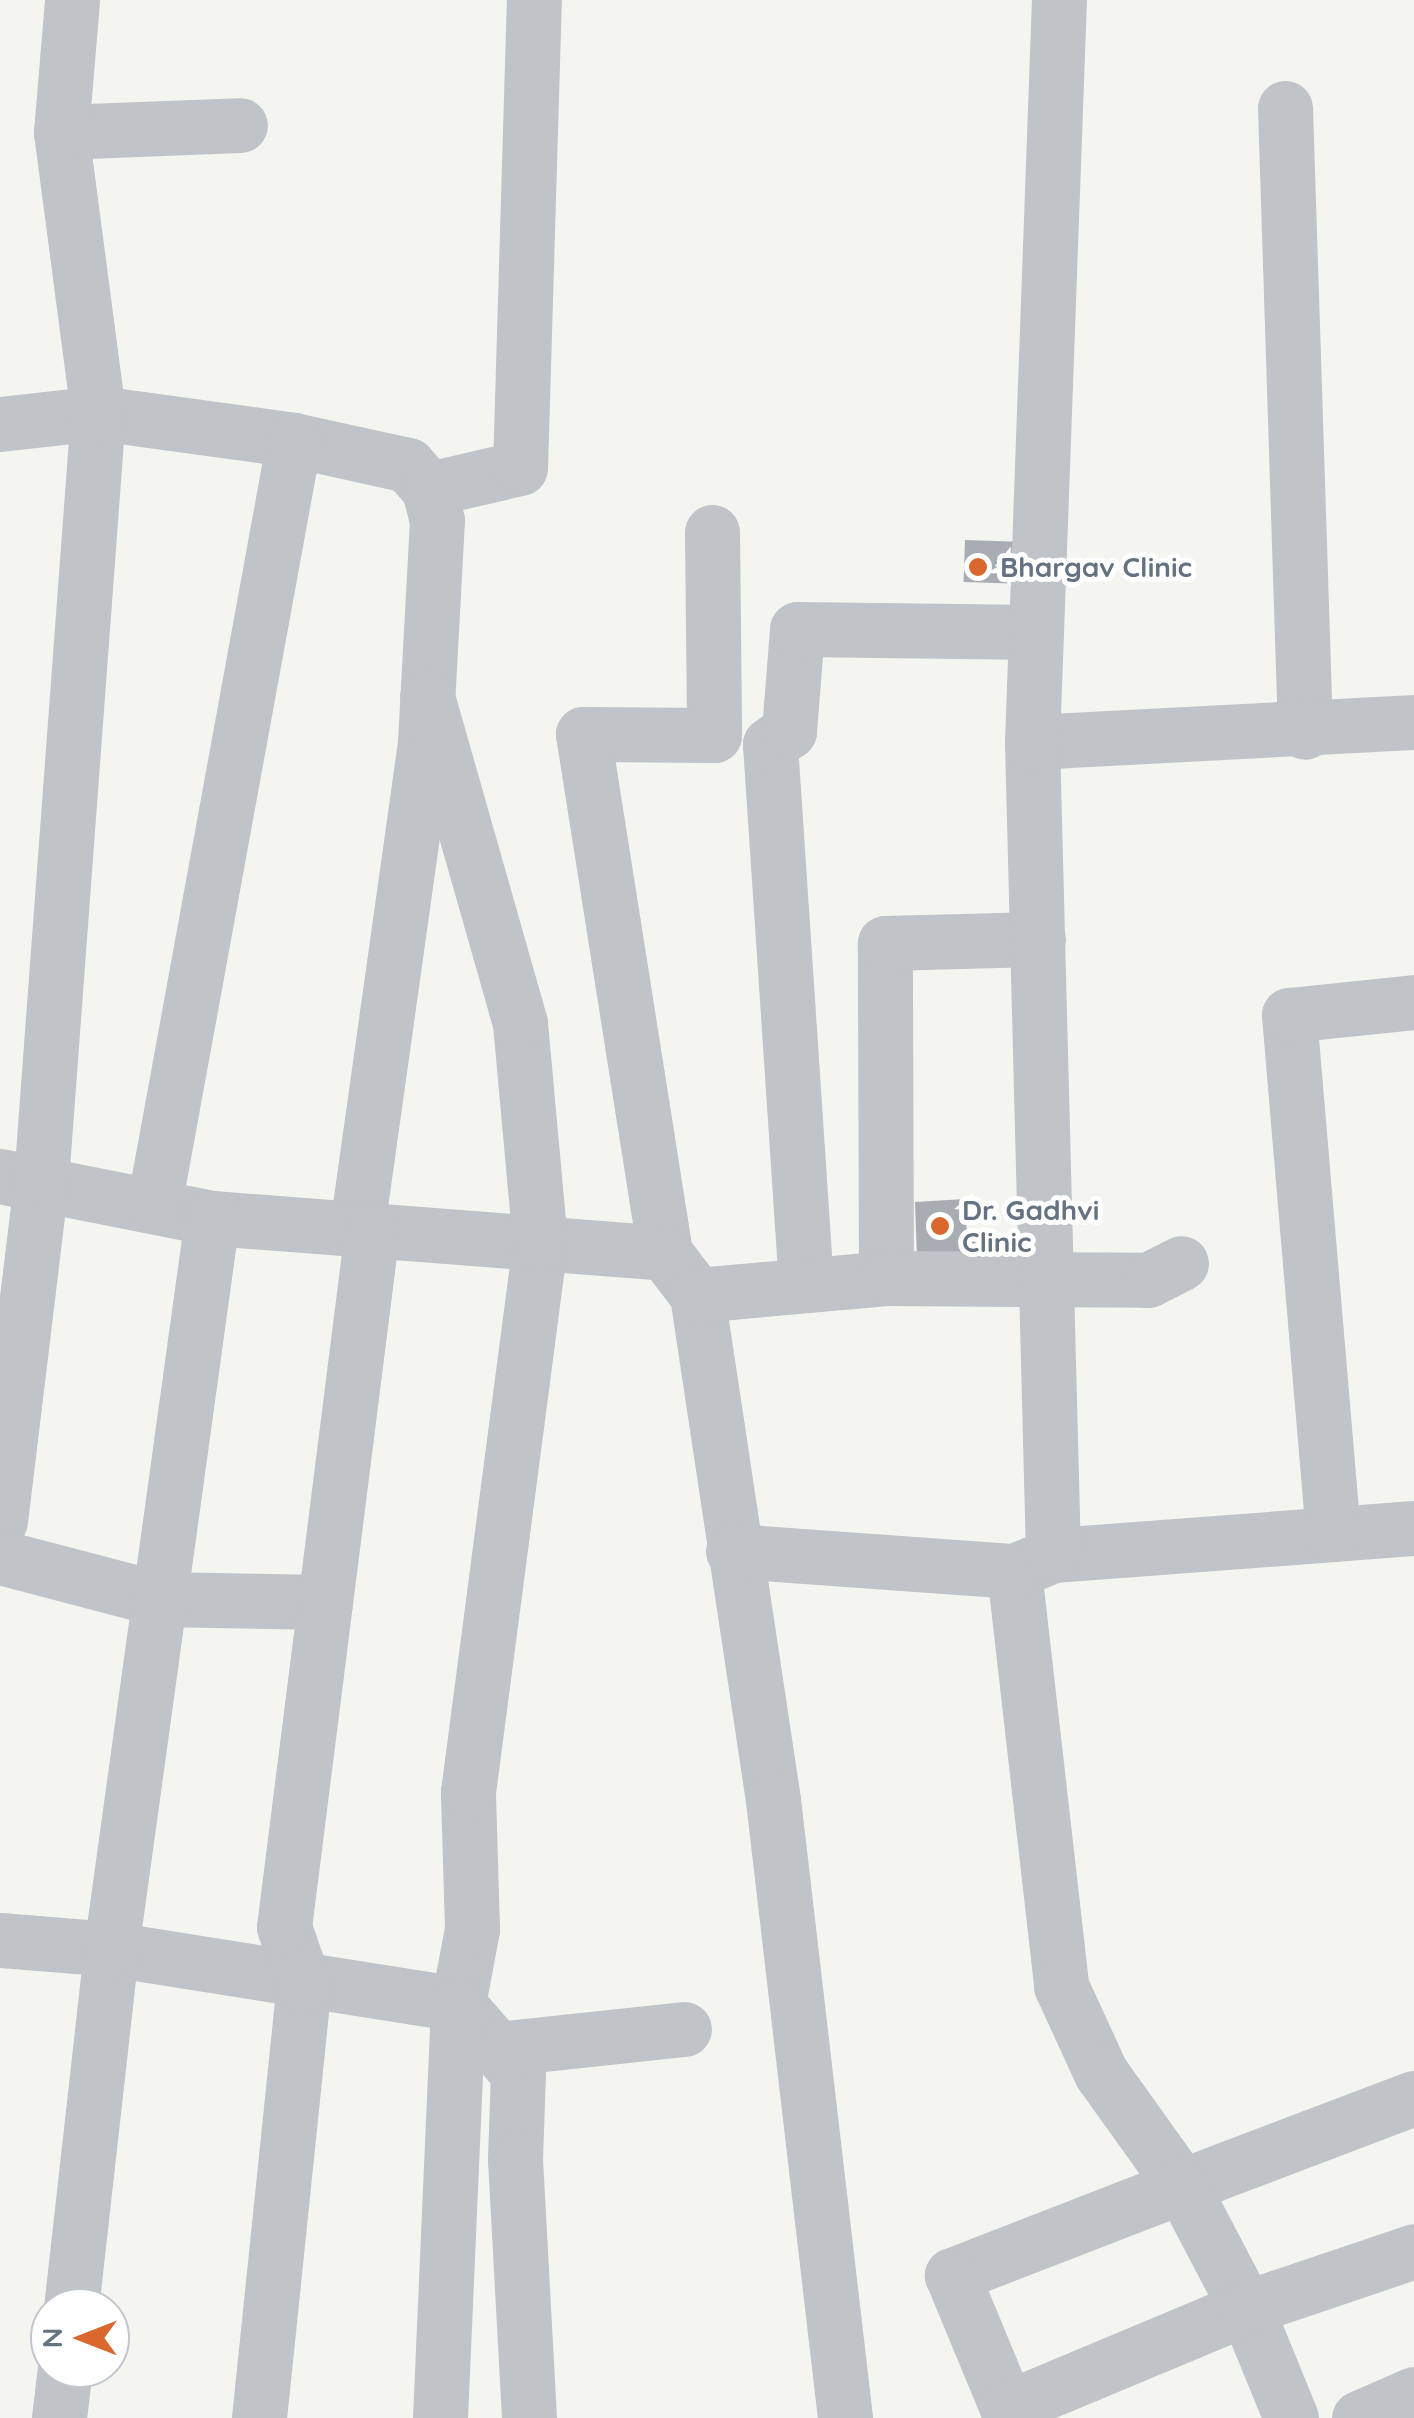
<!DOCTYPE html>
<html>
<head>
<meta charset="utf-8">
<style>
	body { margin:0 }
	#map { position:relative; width:1414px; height:2418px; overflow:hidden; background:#f4f5f1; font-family:Quicksand,sans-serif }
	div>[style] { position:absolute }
	.building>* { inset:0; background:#a7adb3; transform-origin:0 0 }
	.minor>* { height:55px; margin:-27.5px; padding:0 27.5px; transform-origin:27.5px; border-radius:27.5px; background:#c0c3c7 }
	.dots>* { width:28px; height:28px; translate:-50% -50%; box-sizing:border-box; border:5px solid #fff; border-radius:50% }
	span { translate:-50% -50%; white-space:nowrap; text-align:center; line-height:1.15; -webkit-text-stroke:10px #fff; paint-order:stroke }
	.poi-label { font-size:28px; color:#657281; font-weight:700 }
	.left { translate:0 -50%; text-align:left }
	.north { position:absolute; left:30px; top:2288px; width:100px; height:100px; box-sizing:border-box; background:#fff; border:2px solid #c1c7cd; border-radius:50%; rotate:270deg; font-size:28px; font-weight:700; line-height:40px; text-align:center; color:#657281 }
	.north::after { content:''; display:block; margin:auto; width:35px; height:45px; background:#da672d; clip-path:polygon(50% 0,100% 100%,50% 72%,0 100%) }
</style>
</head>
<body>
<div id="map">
	<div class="building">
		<i style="left:965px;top:540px;width:54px;height:42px;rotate:2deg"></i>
		<i style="clip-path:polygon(965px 1199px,967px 1236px,981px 1235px,982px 1256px,917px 1259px,915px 1202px)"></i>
	</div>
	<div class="minor">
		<i style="left:1285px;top:108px;width:624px;rotate:88.16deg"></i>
		<i style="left:61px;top:132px;width:179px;rotate:-2.2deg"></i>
		<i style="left:0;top:424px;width:99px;rotate:-6.4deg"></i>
		<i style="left:98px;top:413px;width:198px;rotate:7.8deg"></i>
		<i style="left:294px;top:440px;width:117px;rotate:12.4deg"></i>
		<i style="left:408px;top:465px;width:32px;rotate:49deg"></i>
		<i style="left:429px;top:489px;width:32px;rotate:76deg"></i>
		<i style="left:437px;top:520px;width:223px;rotate:93.1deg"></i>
		<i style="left:425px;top:743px;width:491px;rotate:98deg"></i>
		<i style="left:429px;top:489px;width:93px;rotate:-13deg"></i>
		<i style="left:520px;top:468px;width:468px;rotate:-88.3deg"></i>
		<i style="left:712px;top:532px;width:203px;rotate:89.4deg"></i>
		<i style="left:714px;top:735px;width:131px;rotate:-179.6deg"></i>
		<i style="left:583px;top:734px;width:525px;rotate:81.02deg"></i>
		<i style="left:665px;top:1253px;width:53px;rotate:52.7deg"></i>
		<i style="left:697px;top:1295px;width:511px;rotate:81.44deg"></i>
		<i style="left:773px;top:1800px;width:622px;rotate:83.35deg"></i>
		<i style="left:1032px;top:742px;width:383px;rotate:-3deg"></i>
		<i style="left:0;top:1176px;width:216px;rotate:11.2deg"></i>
		<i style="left:212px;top:1218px;width:454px;rotate:4.4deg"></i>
		<i style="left:154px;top:1205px;width:778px;rotate:-79.63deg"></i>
		<i style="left:886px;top:1278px;width:335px;rotate:-90.2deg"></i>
		<i style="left:885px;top:943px;width:153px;rotate:-1.5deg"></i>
		<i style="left:806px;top:1285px;width:542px;rotate:-93.81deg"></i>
		<i style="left:770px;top:744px;width:23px;rotate:-34deg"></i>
		<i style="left:789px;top:731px;width:102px;rotate:-85.5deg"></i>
		<i style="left:797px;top:629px;width:239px;rotate:0.7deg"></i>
		<i style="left:697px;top:1295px;width:190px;rotate:-5.1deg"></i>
		<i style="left:886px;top:1278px;width:262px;rotate:0.4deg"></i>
		<i style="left:1148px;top:1280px;width:37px;rotate:-27deg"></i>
		<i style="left:0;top:1521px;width:343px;rotate:-83.1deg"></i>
		<i style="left:41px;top:1180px;width:769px;rotate:-85.75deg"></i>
		<i style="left:98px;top:413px;width:283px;rotate:-97.5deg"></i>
		<i style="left:61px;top:132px;width:132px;rotate:-85.2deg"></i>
		<i style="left:1414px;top:1528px;width:362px;rotate:175.7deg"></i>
		<i style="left:1053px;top:1555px;width:42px;rotate:157.7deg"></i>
		<i style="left:1014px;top:1571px;width:418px;rotate:83.5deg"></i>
		<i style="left:1061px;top:1986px;width:96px;rotate:65.3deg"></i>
		<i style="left:1101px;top:2073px;width:139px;rotate:54.4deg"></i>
		<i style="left:1182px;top:2186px;width:248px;rotate:-20.8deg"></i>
		<i style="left:1333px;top:1534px;width:521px;rotate:-94.85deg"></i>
		<i style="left:1289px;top:1015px;width:126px;rotate:-5.9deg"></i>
		<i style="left:733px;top:1551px;width:282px;rotate:4.1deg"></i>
		<i style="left:1053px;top:1555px;width:813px;rotate:-91.48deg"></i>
		<i style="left:1032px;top:742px;width:742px;rotate:-87.92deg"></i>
		<i style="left:0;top:1557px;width:165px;rotate:14.7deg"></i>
		<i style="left:160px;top:1599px;width:165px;rotate:1deg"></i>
		<i style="left:0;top:1940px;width:111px;rotate:4.6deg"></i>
		<i style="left:111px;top:1949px;width:351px;rotate:9deg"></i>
		<i style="left:458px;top:2004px;width:76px;rotate:-79.4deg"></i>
		<i style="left:472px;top:1929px;width:137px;rotate:-91.7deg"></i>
		<i style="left:468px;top:1792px;width:554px;rotate:-82.53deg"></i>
		<i style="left:540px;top:1243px;width:221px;rotate:-95.2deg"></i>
		<i style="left:520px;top:1023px;width:339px;rotate:-105.9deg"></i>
		<i style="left:458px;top:2004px;width:91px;rotate:49deg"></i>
		<i style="left:518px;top:2073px;width:86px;rotate:92deg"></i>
		<i style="left:515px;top:2159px;width:259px;rotate:86.9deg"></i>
		<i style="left:497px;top:2049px;width:188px;rotate:-6.1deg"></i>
		<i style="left:71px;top:2308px;width:361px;rotate:-83.6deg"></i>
		<i style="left:111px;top:1949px;width:738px;rotate:-82.13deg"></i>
		<i style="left:59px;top:2418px;width:50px;rotate:-83.2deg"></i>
		<i style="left:259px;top:2418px;width:435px;rotate:-84.1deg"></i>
		<i style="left:304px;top:1985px;width:61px;rotate:-109deg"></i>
		<i style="left:284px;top:1927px;width:703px;rotate:-82.8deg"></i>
		<i style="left:440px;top:2418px;width:414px;rotate:-87.5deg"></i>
		<i style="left:1291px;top:2418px;width:119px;rotate:-112.2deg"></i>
		<i style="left:1246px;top:2308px;width:138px;rotate:-117.7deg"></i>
		<i style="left:1182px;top:2186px;width:247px;rotate:158.8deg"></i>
		<i style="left:952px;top:2275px;width:144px;rotate:67.5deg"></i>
		<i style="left:1007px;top:2408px;width:259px;rotate:-22.7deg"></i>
		<i style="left:1246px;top:2308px;width:177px;rotate:-18.7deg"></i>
		<i style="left:1359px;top:2418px;width:60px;rotate:-23.6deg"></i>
	</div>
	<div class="dots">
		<i style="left:978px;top:567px;background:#da672d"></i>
		<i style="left:940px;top:1226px;background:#da672d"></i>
	</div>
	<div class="poi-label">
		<span class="left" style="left:1000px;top:567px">Bhargav Clinic</span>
		<span class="left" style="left:962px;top:1226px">Dr. Gadhvi<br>Clinic</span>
	</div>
	<div class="north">N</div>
</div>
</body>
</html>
